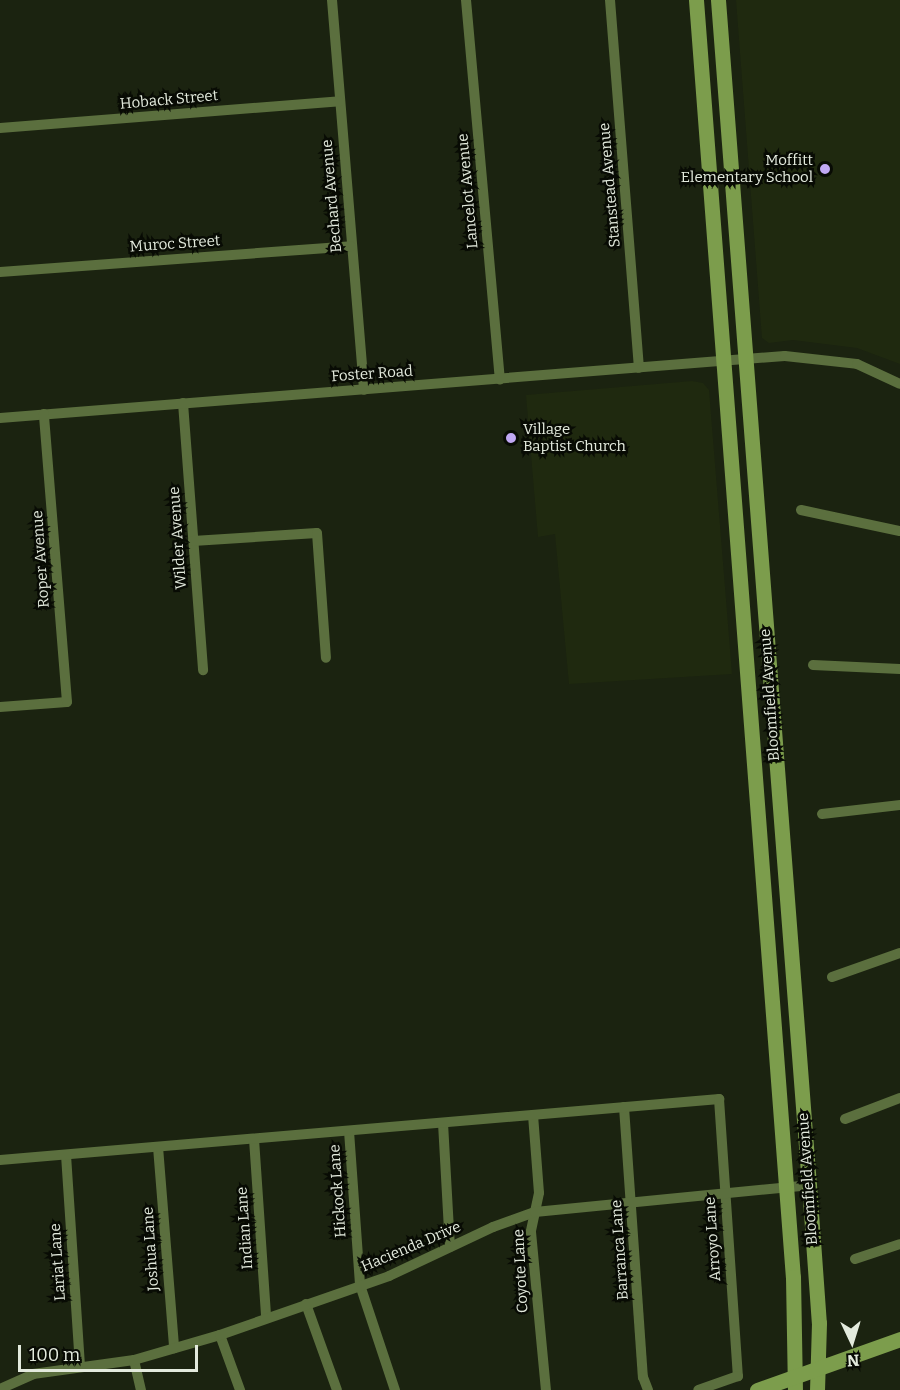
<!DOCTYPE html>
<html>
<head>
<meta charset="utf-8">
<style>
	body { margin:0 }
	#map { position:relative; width:900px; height:1390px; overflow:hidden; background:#1b2310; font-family:Bitter,serif }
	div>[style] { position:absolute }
	.built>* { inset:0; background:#1f290f }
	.street>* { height:10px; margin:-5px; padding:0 5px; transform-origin:5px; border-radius:5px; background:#5b6f3e }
	.secondary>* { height:15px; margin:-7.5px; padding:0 7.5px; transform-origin:7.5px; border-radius:7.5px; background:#7c9d4c }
	.dots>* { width:16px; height:16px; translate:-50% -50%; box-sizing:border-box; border:3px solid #080b04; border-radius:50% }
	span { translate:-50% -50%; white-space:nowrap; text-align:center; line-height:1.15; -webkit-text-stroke:5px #080b04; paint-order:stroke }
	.street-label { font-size:15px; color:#e3eadd }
	.poi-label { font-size:15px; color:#e3eadd }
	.right { translate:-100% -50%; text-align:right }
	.left { translate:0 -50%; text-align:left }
	.north { position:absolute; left:822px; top:1312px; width:60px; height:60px; -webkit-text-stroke:4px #080b04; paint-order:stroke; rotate:176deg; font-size:16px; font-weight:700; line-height:24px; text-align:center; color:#e3eadd }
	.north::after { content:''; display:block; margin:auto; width:21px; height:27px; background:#e3eadd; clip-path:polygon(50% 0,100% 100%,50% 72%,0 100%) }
	.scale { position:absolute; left:18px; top:1345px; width:180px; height:27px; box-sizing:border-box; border:3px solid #e3eadd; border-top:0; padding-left:8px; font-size:18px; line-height:21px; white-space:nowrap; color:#e3eadd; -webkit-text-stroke:4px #080b04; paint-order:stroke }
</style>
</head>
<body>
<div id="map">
	<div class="built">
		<i style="clip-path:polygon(736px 0,900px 0,900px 364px,857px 348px,793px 340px,769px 343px,762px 338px)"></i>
		<i style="clip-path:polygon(692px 381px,703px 383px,709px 390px,732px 674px,569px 684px,555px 534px,538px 537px,526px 395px)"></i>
	</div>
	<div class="street">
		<i style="left:332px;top:0;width:391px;rotate:85.3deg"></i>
		<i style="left:466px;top:0;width:381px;rotate:84.9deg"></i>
		<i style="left:610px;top:0;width:369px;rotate:85.5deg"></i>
		<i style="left:0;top:128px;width:341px;rotate:-4.5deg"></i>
		<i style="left:0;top:272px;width:352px;rotate:-4.2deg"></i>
		<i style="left:183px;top:403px;width:268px;rotate:85.7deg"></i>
		<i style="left:0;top:418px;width:787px;rotate:-4.52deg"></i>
		<i style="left:785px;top:356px;width:72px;rotate:6.3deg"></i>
		<i style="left:857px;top:364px;width:47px;rotate:24.9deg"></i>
		<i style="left:801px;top:510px;width:101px;rotate:12deg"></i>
		<i style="left:193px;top:541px;width:124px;rotate:-3.7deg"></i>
		<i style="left:317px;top:533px;width:125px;rotate:85.9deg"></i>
		<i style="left:813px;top:665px;width:87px;rotate:2.6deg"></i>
		<i style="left:0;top:707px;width:67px;rotate:-4.3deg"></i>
		<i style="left:67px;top:702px;width:289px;rotate:-94.6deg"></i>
		<i style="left:822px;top:814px;width:79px;rotate:-6.6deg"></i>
		<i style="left:832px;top:977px;width:72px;rotate:-19.4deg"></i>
		<i style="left:624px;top:1107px;width:271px;rotate:86deg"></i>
		<i style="left:643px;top:1377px;width:14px;rotate:69deg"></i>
		<i style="left:533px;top:1115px;width:78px;rotate:85.6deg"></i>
		<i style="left:539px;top:1193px;width:40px;rotate:102deg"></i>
		<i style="left:531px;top:1232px;width:159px;rotate:84.6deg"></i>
		<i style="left:845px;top:1119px;width:59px;rotate:-20.9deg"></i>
		<i style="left:443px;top:1123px;width:124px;rotate:86.8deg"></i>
		<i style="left:349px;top:1131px;width:154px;rotate:85.9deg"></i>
		<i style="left:360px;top:1285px;width:111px;rotate:71.6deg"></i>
		<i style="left:254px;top:1139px;width:176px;rotate:86.1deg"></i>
		<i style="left:158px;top:1147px;width:202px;rotate:85.4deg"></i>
		<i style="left:66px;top:1155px;width:211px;rotate:86.2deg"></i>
		<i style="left:0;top:1160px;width:722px;rotate:-4.85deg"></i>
		<i style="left:719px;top:1099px;width:278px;rotate:86.1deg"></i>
		<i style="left:738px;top:1376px;width:42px;rotate:160.7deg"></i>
		<i style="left:855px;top:1259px;width:47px;rotate:-18.4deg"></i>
		<i style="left:306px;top:1304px;width:91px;rotate:70.2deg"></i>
		<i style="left:220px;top:1335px;width:59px;rotate:70deg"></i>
		<i style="left:134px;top:1360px;width:31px;rotate:77deg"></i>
		<i style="left:0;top:1389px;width:36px;rotate:-24deg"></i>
		<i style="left:33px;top:1374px;width:102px;rotate:-7.9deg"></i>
		<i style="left:134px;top:1360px;width:90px;rotate:-16.2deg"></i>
		<i style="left:220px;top:1335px;width:179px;rotate:-19.2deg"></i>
		<i style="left:389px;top:1276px;width:115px;rotate:-25.2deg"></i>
		<i style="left:493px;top:1227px;width:45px;rotate:-19.7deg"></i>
		<i style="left:535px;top:1212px;width:275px;rotate:-5.6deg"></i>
	</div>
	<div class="secondary">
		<i style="left:696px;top:0;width:1281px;rotate:85.66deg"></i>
		<i style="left:793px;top:1277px;width:113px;rotate:89deg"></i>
		<i style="left:718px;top:0;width:1188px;rotate:85.61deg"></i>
		<i style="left:809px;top:1185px;width:138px;rotate:85.9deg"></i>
		<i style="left:819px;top:1323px;width:67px;rotate:91.7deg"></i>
		<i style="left:757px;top:1390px;width:152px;rotate:-19.6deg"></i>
	</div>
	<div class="dots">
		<i style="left:825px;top:169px;background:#c0a8f3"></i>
		<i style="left:511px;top:438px;background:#c0a8f3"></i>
	</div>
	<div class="street-label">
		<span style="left:169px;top:100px;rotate:-5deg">Hoback Street</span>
		<span style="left:610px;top:185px;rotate:-95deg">Stanstead Avenue</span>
		<span style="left:468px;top:191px;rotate:-95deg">Lancelot Avenue</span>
		<span style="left:332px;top:196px;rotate:-95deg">Bechard Avenue</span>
		<span style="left:175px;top:244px;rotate:-4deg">Muroc Street</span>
		<span style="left:372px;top:374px;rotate:-4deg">Foster Road</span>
		<span style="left:178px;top:538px;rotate:-94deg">Wilder Avenue</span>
		<span style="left:41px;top:559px;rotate:-94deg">Roper Avenue</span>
		<span style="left:770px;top:695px;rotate:-94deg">Bloomfield Avenue</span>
		<span style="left:808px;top:1179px;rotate:-94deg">Bloomfield Avenue</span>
		<span style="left:338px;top:1191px;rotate:-94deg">Hickock Lane</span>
		<span style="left:245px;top:1228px;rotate:-94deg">Indian Lane</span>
		<span style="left:713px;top:1239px;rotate:-94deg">Arroyo Lane</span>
		<span style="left:411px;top:1247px;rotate:-23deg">Hacienda Drive</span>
		<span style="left:151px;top:1249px;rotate:-94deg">Joshua Lane</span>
		<span style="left:620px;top:1250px;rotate:-94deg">Barranca Lane</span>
		<span style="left:58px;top:1262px;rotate:-94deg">Lariat Lane</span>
		<span style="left:521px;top:1271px;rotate:-93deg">Coyote Lane</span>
	</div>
	<div class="poi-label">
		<span class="right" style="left:813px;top:169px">Moffitt<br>Elementary School</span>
		<span class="left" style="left:523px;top:438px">Village<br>Baptist Church</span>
	</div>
	<div class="north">N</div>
	<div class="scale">100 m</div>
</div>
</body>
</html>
